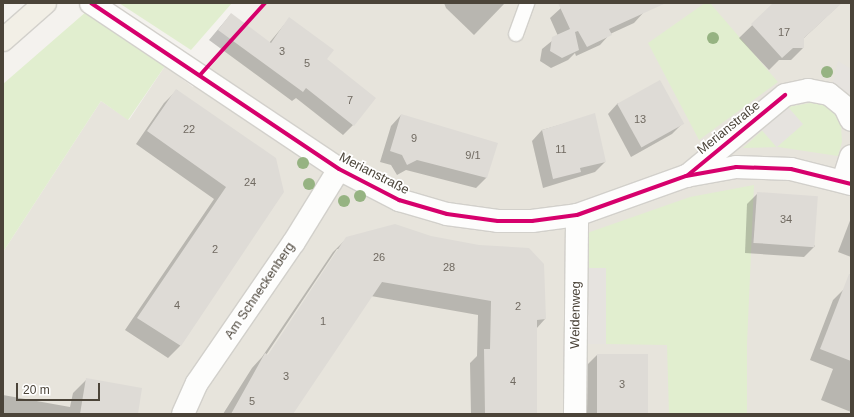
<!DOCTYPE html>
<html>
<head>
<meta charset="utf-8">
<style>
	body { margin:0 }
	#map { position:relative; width:854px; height:417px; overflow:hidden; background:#f4f2ee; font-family:Helvetica,sans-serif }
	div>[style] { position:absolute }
	.residential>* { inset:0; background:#e7e4dc }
	.green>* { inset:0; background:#e1eecf }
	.parking>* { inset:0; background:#e6e3df; transform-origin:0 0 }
	.shadow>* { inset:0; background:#0003 }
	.building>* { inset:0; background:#dedbd6; transform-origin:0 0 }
	.roads { filter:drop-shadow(1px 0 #d2d0cb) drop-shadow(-1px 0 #d2d0cb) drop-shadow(0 1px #d2d0cb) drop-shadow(0 -1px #d2d0cb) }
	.lane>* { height:14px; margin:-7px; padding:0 7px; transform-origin:7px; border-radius:7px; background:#fdfdfc }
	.street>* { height:22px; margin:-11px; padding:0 11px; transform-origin:11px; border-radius:11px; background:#fdfdfc }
	.primary>* { height:22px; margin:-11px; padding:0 11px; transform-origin:11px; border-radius:11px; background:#f2efe6 }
	.cycleway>* { height:4px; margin:-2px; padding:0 2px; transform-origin:2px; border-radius:2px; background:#d6006c }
	.trees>* { width:12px; height:12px; margin:-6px; border-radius:50%; background:#96b382 }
	span { translate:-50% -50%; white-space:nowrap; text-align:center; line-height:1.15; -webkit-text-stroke:3.5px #fff; paint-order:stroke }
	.number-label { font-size:11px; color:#706a61 }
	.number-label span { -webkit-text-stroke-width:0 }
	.street-label { font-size:13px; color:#4b4439 }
	.frame { position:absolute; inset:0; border:4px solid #4b4439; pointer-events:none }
	.scale { position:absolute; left:16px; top:383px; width:84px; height:18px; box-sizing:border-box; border:2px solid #4b4439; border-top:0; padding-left:5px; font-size:12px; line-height:14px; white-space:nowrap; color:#4b4439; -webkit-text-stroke:3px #fff; paint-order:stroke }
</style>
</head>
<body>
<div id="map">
	<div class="residential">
		<i style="clip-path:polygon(267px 3px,851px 3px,851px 414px,3px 414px,3px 252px,101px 101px,129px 120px,165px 66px,193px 87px)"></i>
	</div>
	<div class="green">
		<i style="clip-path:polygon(119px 3px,232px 3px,191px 50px)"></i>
		<i style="clip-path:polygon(705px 3px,710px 3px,778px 82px,699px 140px,648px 43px)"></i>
		<i style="clip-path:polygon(87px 11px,165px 66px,128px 120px,101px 101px,3px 252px,3px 84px)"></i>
		<i style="clip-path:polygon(810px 103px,827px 105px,835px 113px,841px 126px,842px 142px,838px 156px,778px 147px,743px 148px,788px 107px)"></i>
		<i style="clip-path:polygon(754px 185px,747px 344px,747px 414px,669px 414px,667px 345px,605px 344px,606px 268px,585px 268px,584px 237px,590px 232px,690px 197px)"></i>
	</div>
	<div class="parking">
		<i style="clip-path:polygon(838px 61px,851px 69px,851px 98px,832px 86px)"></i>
		<i style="left:788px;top:107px;width:23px;height:35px;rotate:49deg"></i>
		<i style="left:585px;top:268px;width:21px;height:76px"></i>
	</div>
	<div class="shadow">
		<i style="clip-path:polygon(444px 3px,505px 3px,474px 35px,446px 8px)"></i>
		<i style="clip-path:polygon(570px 3px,640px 3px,644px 12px,634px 23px,610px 34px,600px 45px,576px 56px,575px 53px,568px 60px,551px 68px,540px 61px,542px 49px,558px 36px,550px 18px,561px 8px)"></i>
		<i style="clip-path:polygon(775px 3px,841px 3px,803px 39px,803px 48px,791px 60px,779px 60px,769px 70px,739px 38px)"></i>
		<i style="clip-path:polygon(231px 14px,269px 43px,289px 19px,326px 59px,353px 125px,343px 135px,296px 98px,292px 101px,209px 40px)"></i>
		<i style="clip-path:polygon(177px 90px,283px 192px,180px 346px,168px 358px,125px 330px,214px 199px,136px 144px,164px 103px)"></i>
		<i style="clip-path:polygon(618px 103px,682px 124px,672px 134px,631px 157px,608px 114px)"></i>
		<i style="clip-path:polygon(401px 115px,487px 177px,476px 188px,406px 170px,397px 175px,391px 165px,380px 162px,391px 126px)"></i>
		<i style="clip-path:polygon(594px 115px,605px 162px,595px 172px,543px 188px,532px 141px,542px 130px)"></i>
		<i style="clip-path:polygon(758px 193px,815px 246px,804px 257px,745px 253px,747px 204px)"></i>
		<i style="clip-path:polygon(851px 218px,851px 257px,838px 252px)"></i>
		<i style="clip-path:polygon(evenodd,347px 238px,545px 319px,536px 329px,536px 414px,471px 414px,470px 363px,477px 356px,478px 315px,371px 296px,292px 414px,223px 414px,252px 368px,262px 357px,333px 252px,347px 238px,337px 249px,340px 249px,266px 359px,264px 358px,337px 249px)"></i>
		<i style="clip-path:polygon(844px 289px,851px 292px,851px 412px,821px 400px,833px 369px,810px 360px,833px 300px)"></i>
		<i style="clip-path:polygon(597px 355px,647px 414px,584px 414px,583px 369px)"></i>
		<i style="clip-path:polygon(87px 379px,137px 414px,3px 414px,3px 395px,70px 407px,73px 393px)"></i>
	</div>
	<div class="building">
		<i style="clip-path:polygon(558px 3px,666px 3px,609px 29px,612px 35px,587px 47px,578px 31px,575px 32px,579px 50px,562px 58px,550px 51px,552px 37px,570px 29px)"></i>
		<i style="clip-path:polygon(773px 3px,842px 3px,804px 38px,804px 48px,793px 48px,782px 58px,751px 24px)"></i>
		<i style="clip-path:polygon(231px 13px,271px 43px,289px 17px,334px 50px,327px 59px,376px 98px,354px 126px,306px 88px,303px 92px,218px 30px)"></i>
		<i style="left:660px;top:80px;width:50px;height:49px;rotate:61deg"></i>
		<i style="clip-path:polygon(176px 89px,276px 158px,284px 192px,181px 346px,137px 318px,226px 187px,147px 131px)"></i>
		<i style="clip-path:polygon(595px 113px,606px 162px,580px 168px,581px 172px,553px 179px,542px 130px)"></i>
		<i style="clip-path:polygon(401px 114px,498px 143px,487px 178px,417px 160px,407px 165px,402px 155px,390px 151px)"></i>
		<i style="left:757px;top:192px;width:61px;height:51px;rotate:4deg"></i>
		<i style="clip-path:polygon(395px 224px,431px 236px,479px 245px,529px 248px,544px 264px,546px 319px,537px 320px,537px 414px,485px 414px,484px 349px,490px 349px,491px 301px,382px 282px,293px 414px,231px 414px,265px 353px,268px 355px,346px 237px)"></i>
		<i style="clip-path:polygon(849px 274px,851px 274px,851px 361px,820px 349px)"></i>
		<i style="left:597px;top:354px;width:51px;height:60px"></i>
		<i style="clip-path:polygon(86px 378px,142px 388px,138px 414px,80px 414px)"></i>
	</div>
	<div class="roads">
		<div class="lane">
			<i style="left:516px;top:34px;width:33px;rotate:-70deg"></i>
		</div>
		<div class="street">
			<i style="left:91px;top:3px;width:298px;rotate:33.8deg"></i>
			<i style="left:339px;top:169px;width:68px;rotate:27.3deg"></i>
			<i style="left:399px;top:200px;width:50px;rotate:16.3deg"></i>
			<i style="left:447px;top:214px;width:51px;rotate:7.8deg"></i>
			<i style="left:498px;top:221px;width:34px"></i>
			<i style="left:532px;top:221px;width:45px;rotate:-7.6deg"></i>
			<i style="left:577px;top:215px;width:116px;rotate:-19.7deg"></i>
			<i style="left:686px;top:176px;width:51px;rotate:-10.2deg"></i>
			<i style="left:736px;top:167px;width:55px;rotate:2.1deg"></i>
			<i style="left:791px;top:169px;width:62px;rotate:14deg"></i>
			<i style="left:687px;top:176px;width:127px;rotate:-39.6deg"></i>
			<i style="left:785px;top:95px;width:24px;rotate:-12deg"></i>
			<i style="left:808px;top:90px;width:21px;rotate:11deg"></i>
			<i style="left:829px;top:94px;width:21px;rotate:39deg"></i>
			<i style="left:845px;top:107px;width:14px;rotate:65deg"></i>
			<i style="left:843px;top:181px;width:26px;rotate:-72deg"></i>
			<i style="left:183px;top:414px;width:34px;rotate:-66deg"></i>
			<i style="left:197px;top:383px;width:171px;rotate:-55.5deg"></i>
			<i style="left:294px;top:242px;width:86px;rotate:-58.3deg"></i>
			<i style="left:575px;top:414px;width:199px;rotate:-89.4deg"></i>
		</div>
		<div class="primary">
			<i style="left:3px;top:40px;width:56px;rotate:-41.4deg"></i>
		</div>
	</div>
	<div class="cycleway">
		<i style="left:91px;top:3px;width:298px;rotate:33.8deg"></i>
		<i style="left:339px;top:169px;width:68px;rotate:27.3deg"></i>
		<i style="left:399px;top:200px;width:50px;rotate:16.3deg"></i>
		<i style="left:447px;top:214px;width:51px;rotate:7.8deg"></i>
		<i style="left:498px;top:221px;width:34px"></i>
		<i style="left:532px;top:221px;width:45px;rotate:-7.6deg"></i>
		<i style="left:577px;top:215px;width:116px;rotate:-19.7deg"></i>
		<i style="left:686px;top:176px;width:51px;rotate:-10.2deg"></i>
		<i style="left:736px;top:167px;width:55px;rotate:2.1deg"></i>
		<i style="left:791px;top:169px;width:62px;rotate:14deg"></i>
		<i style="left:200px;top:75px;width:97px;rotate:-47.9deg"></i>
		<i style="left:688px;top:175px;width:126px;rotate:-39.5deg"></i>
	</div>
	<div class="trees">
		<i style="left:713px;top:38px"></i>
		<i style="left:827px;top:72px"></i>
		<i style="left:303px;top:163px"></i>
		<i style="left:309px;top:184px"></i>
		<i style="left:360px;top:196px"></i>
		<i style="left:344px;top:201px"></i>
	</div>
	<div class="number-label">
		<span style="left:784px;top:32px">17</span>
		<span style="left:282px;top:51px">3</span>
		<span style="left:307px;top:63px">5</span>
		<span style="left:350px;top:100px">7</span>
		<span style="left:640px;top:119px">13</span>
		<span style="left:189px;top:129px">22</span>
		<span style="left:414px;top:138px">9</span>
		<span style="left:561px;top:149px">11</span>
		<span style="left:473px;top:155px">9/1</span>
		<span style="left:250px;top:182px">24</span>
		<span style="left:786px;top:219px">34</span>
		<span style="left:215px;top:249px">2</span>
		<span style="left:379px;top:257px">26</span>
		<span style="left:449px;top:267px">28</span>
		<span style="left:177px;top:305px">4</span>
		<span style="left:518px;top:306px">2</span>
		<span style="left:323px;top:321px">1</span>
		<span style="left:286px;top:376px">3</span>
		<span style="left:513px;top:381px">4</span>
		<span style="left:622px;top:384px">3</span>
		<span style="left:252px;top:401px">5</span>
	</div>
	<div class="street-label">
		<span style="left:729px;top:128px;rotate:-39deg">Merianstraße</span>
		<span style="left:374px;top:174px;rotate:27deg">Merianstraße</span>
		<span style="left:260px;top:291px;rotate:-56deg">Am Schneckenberg</span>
		<span style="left:576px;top:315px;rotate:-89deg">Weidenweg</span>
	</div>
	<div class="frame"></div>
	<div class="scale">20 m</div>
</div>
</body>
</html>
